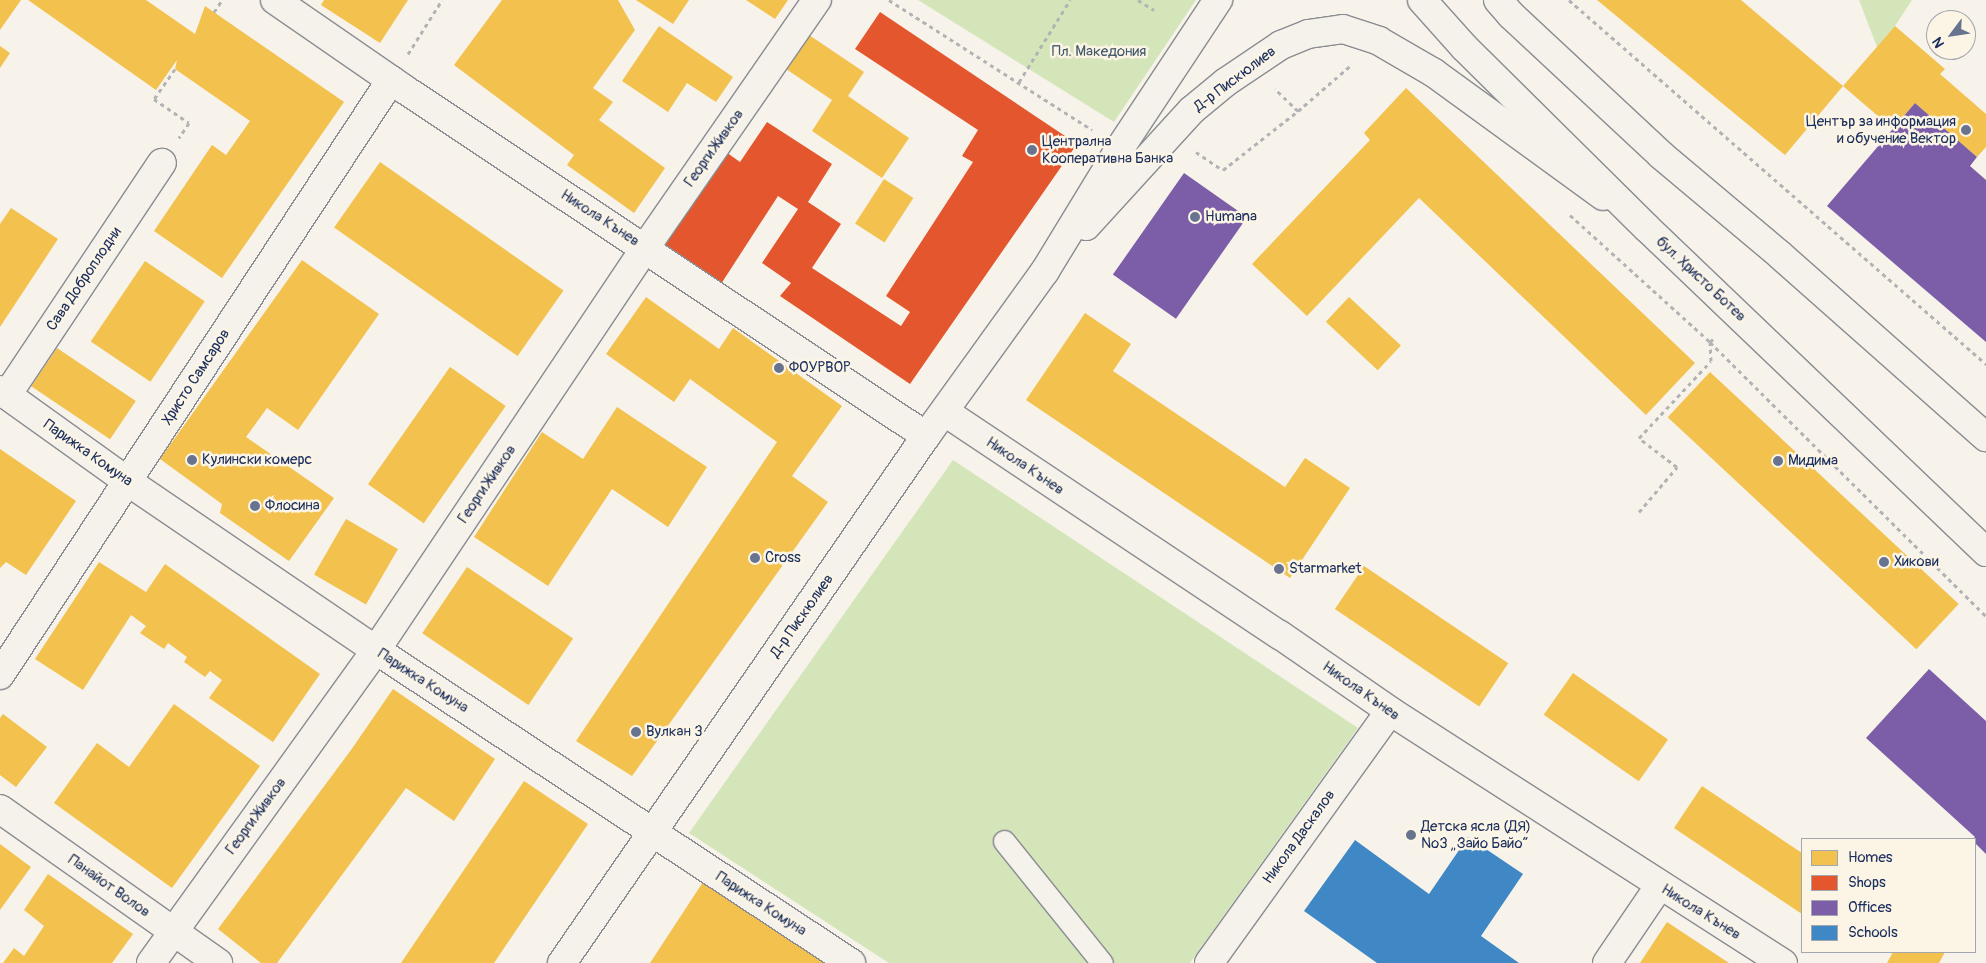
<!DOCTYPE html>
<html>
<head>
<meta charset="utf-8">
<style>
	body { margin:0 }
	#map { position:relative; width:1986px; height:963px; overflow:hidden; background:#f7f3ea; font-family:Pangolin,sans-serif }
	div>[style] { position:absolute }
	.green>* { inset:0; background:#d4e5ba }
	.homes>* { inset:0; background:#f2c14e; transform-origin:0 0 }
	.shops>* { inset:0; background:#e4572e }
	.offices>* { inset:0; background:#7b5ea7; transform-origin:0 0 }
	.schools>* { inset:0; background:#3f88c5 }
	.path>* { height:3px; margin-top:-1.5px; transform-origin:0; background:repeating-linear-gradient(90deg,#b2b3b4 0 4px,transparent 0 8px) }
	.roads { filter:drop-shadow(1px 0 #8a8c91) drop-shadow(-1px 0 #8a8c91) drop-shadow(0 1px #8a8c91) drop-shadow(0 -1px #8a8c91) }
	.service>* { height:21px; margin:-10.5px; padding:0 10.5px; transform-origin:10.5px; border-radius:10.5px; background:#f5f2ec }
	.minor>* { height:28px; margin:-14px; padding:0 14px; transform-origin:14px; border-radius:14px; background:#f5f2ec }
	.tertiary>* { height:28px; margin:-14px; padding:0 14px; transform-origin:14px; border-radius:14px; background:#f5f2ec }
	.primary>* { height:28px; margin:-14px; padding:0 14px; transform-origin:14px; border-radius:14px; background:#f5f2ec }
	.dots>* { width:14px; height:14px; translate:-50% -50%; box-sizing:border-box; border:2px solid #fcf5e5; border-radius:50% }
	span { translate:-50% -50%; white-space:nowrap; text-align:center; line-height:1.15; -webkit-text-stroke:5px #fcf5e5; paint-order:stroke }
	.park-label { font-size:15px; color:#425a6b }
	.street-label { font-size:15px; color:#1b2f5e }
	.poi-label { font-size:15px; color:#1b2f5e }
	.right { translate:-100% -50%; text-align:right }
	.left { translate:0 -50%; text-align:left }
	.legend { position:absolute; left:1801px; top:838px; width:175px; height:115px; box-sizing:border-box; background:#fcf5e5; border:1px solid #a2a6af; margin:0; padding:6px 9px; list-style:none; font-size:15px; color:#1b2f5e }
	.legend li { display:flex; align-items:center; gap:10px; height:25px }
	.legend b { width:25px; border:1px solid #a2a6af }
	.north { position:absolute; left:1926px; top:10px; width:50px; height:50px; box-sizing:border-box; background:#fcf5e5; border:1px solid #a2a6af; border-radius:50%; rotate:239deg; font-size:14px; font-weight:700; line-height:20px; text-align:center; color:#1b2f5e }
	.north::after { content:''; display:block; margin:auto; width:18px; height:22px; background:#68748f; clip-path:polygon(50% 0,100% 100%,50% 72%,0 100%) }
</style>
</head>
<body>
<div id="map">
	<div class="green">
		<i style="clip-path:polygon(918px 0,1196px 0,1114px 122px)"></i>
		<i style="clip-path:polygon(1859px 0,1912px 0,1895px 26px,1877px 47px)"></i>
		<i style="clip-path:polygon(953px 460px,1358px 728px,1190px 963px,889px 963px,689px 833px)"></i>
	</div>
	<div class="homes">
		<i style="clip-path:polygon(0 0,21px 0,0 30px)"></i>
		<i style="clip-path:polygon(28px 0,146px 0,195px 34px,205px 6px,344px 102px,222px 278px,154px 231px,212px 145px,226px 155px,250px 121px,175px 69px,177px 60px,156px 90px)"></i>
		<i style="clip-path:polygon(324px 0,408px 0,380px 43px,321px 5px)"></i>
		<i style="clip-path:polygon(502px 0,618px 0,635px 30px,593px 88px,613px 102px,599px 120px,665px 168px,634px 213px,567px 165px,574px 155px,454px 65px)"></i>
		<i style="clip-path:polygon(636px 0,689px 0,673px 24px)"></i>
		<i style="clip-path:polygon(746px 0,788px 0,775px 19px)"></i>
		<i style="clip-path:polygon(1597px 0,1741px 0,1843px 86px,1895px 26px,1945px 69px,1940px 74px,1986px 114px,1986px 147px,1977px 157px,1915px 103px,1893px 129px,1843px 86px,1785px 155px)"></i>
		<i style="clip-path:polygon(659px 26px,733px 77px,716px 102px,687px 83px,668px 112px,622px 81px)"></i>
		<i style="clip-path:polygon(809px 35px,864px 72px,848px 96px,909px 138px,882px 178px,812px 131px,832px 100px,786px 69px)"></i>
		<i style="clip-path:polygon(0 46px,10px 53px,0 68px)"></i>
		<i style="clip-path:polygon(1406px 88px,1695px 363px,1646px 415px,1419px 198px,1307px 316px,1252px 264px,1370px 140px,1364px 133px)"></i>
		<i style="left:380px;top:162px;width:224px;height:80px;rotate:35deg"></i>
		<i style="left:884px;top:179px;width:35px;height:53px;rotate:33deg"></i>
		<i style="clip-path:polygon(11px 208px,58px 239px,0 327px,0 224px)"></i>
		<i style="clip-path:polygon(302px 260px,379px 314px,298px 430px,267px 408px,246px 437px,334px 498px,289px 561px,220px 513px,222px 504px,160px 459px)"></i>
		<i style="left:145px;top:261px;width:72px;height:97px;rotate:34deg"></i>
		<i style="clip-path:polygon(646px 297px,719px 349px,733px 328px,842px 406px,792px 476px,828px 502px,632px 776px,576px 741px,777px 442px,690px 379px,674px 402px,606px 354px)"></i>
		<i style="left:1349px;top:297px;width:71px;height:34px;rotate:43deg"></i>
		<i style="clip-path:polygon(1085px 313px,1131px 344px,1113px 371px,1285px 487px,1305px 458px,1350px 488px,1290px 578px,1026px 400px)"></i>
		<i style="left:57px;top:348px;width:95px;height:46px;rotate:34deg"></i>
		<i style="left:450px;top:367px;width:68px;height:143px;rotate:35deg"></i>
		<i style="left:1710px;top:372px;width:340px;height:62px;rotate:43deg"></i>
		<i style="clip-path:polygon(617px 407px,707px 467px,668px 527px,612px 489px,548px 586px,474px 537px,542px 432px,583px 459px)"></i>
		<i style="clip-path:polygon(0 449px,76px 501px,26px 575px,6px 562px,0 568px)"></i>
		<i style="left:346px;top:519px;width:60px;height:64px;rotate:30deg"></i>
		<i style="clip-path:polygon(99px 562px,146px 592px,165px 564px,320px 674px,273px 742px,209px 698px,222px 680px,210px 671px,205px 677px,184px 662px,187px 657px,168px 643px,164px 649px,140px 633px,146px 626px,131px 615px,83px 690px,35px 659px)"></i>
		<i style="left:1364px;top:566px;width:174px;height:52px;rotate:34deg"></i>
		<i style="left:467px;top:567px;width:128px;height:80px;rotate:34deg"></i>
		<i style="left:1573px;top:673px;width:116px;height:51px;rotate:35deg"></i>
		<i style="clip-path:polygon(393px 689px,495px 759px,454px 821px,406px 788px,277px 963px,261px 963px,218px 929px,351px 750px)"></i>
		<i style="clip-path:polygon(174px 704px,260px 766px,172px 888px,54px 803px,97px 743px,129px 767px)"></i>
		<i style="clip-path:polygon(3px 714px,47px 747px,16px 787px,0 775px,0 718px)"></i>
		<i style="clip-path:polygon(524px 781px,588px 824px,494px 963px,401px 963px)"></i>
		<i style="clip-path:polygon(1702px 786px,1802px 853px,1802px 914px,1674px 828px)"></i>
		<i style="clip-path:polygon(0 844px,31px 867px,0 910px)"></i>
		<i style="clip-path:polygon(48px 874px,133px 934px,112px 963px,3px 963px,14px 948px,24px 956px,44px 926px,24px 910px)"></i>
		<i style="clip-path:polygon(703px 882px,825px 963px,650px 963px)"></i>
		<i style="clip-path:polygon(1667px 922px,1729px 963px,1640px 963px)"></i>
		<i style="clip-path:polygon(1893px 952px,1945px 952px,1939px 963px,1887px 963px)"></i>
	</div>
	<div class="shops">
		<i style="clip-path:polygon(880px 12px,1077px 144px,910px 384px,780px 296px,791px 283px,762px 263px,798px 209px,778px 196px,721px 284px,664px 247px,726px 152px,740px 162px,767px 122px,832px 164px,808px 202px,841px 224px,812px 268px,901px 326px,910px 312px,886px 296px,973px 162px,962px 156px,978px 130px,855px 49px)"></i>
	</div>
	<div class="offices">
		<i style="clip-path:polygon(1915px 103px,1977px 157px,1970px 166px,1986px 180px,1986px 342px,1827px 206px)"></i>
		<i style="left:1184px;top:173px;width:77px;height:124px;rotate:35deg"></i>
		<i style="clip-path:polygon(1929px 669px,1986px 721px,1986px 854px,1975px 843px,1975px 839px,1973px 839px,1975px 837px,1866px 738px)"></i>
	</div>
	<div class="schools">
		<i style="clip-path:polygon(1468px 837px,1523px 874px,1481px 936px,1519px 963px,1377px 963px,1304px 911px,1355px 840px,1429px 894px)"></i>
	</div>
	<div class="path">
		<i style="left:889px;top:0;width:241px;rotate:32.6deg"></i>
		<i style="left:1138px;top:0;width:19px;rotate:32deg"></i>
		<i style="left:1569px;top:0;width:554px;rotate:41.12deg"></i>
		<i style="left:214px;top:12px;width:14px;rotate:-56deg"></i>
		<i style="left:408px;top:54px;width:64px;rotate:-57.8deg"></i>
		<i style="left:175px;top:69px;width:37px;rotate:125deg"></i>
		<i style="left:154px;top:99px;width:42px;rotate:34.4deg"></i>
		<i style="left:189px;top:123px;width:18px;rotate:124deg"></i>
		<i style="left:1019px;top:82px;width:97px;rotate:-58.1deg"></i>
		<i style="left:1298px;top:111px;width:69px;rotate:-40.9deg"></i>
		<i style="left:1196px;top:152px;width:32px;rotate:34deg"></i>
		<i style="left:1223px;top:170px;width:95px;rotate:-38.2deg"></i>
		<i style="left:1298px;top:111px;width:32px;rotate:-136deg"></i>
		<i style="left:1570px;top:215px;width:189px;rotate:42.2deg"></i>
		<i style="left:1710px;top:342px;width:389px;rotate:44.8deg"></i>
		<i style="left:1639px;top:512px;width:59px;rotate:-49.8deg"></i>
		<i style="left:1677px;top:467px;width:48px;rotate:-142.7deg"></i>
		<i style="left:1639px;top:438px;width:105px;rotate:-46.9deg"></i>
		<i style="left:1711px;top:361px;width:19px;rotate:-93deg"></i>
		<i style="left:1710px;top:342px;width:7px;rotate:-45deg"></i>
	</div>
	<div class="roads">
		<div class="service">
			<i style="left:1004px;top:841px;width:156px;rotate:51.2deg"></i>
		</div>
		<div class="minor">
			<i style="left:275px;top:0;width:157px;rotate:34.6deg"></i>
			<i style="left:404px;top:89px;width:627px;rotate:33.61deg"></i>
			<i style="left:0;top:390px;width:156px;rotate:35.6deg"></i>
			<i style="left:127px;top:481px;width:301px;rotate:34.2deg"></i>
			<i style="left:376px;top:650px;width:569px;rotate:33.38deg"></i>
			<i style="left:7px;top:395px;width:279px;rotate:-56.3deg"></i>
			<i style="left:945px;top:412px;width:402px;rotate:33.7deg"></i>
			<i style="left:1280px;top:635px;width:134px;rotate:34.6deg"></i>
			<i style="left:1390px;top:711px;width:467px;rotate:32.7deg"></i>
			<i style="left:0;top:675px;width:712px;rotate:-56.69deg"></i>
			<i style="left:0;top:809px;width:267px;rotate:35.2deg"></i>
			<i style="left:151px;top:963px;width:385px;rotate:-54.3deg"></i>
			<i style="left:376px;top:650px;width:484px;rotate:-56.2deg"></i>
			<i style="left:645px;top:248px;width:302px;rotate:-55.3deg"></i>
			<i style="left:1209px;top:963px;width:310px;rotate:-54.3deg"></i>
			<i style="left:1607px;top:963px;width:94px;rotate:-55.8deg"></i>
		</div>
		<div class="tertiary">
			<i style="left:1086px;top:226px;width:157px;rotate:-47.6deg"></i>
			<i style="left:1192px;top:110px;width:44px;rotate:-39.5deg"></i>
			<i style="left:1226px;top:82px;width:66px;rotate:-33.9deg"></i>
			<i style="left:1281px;top:45px;width:29px;rotate:-22deg"></i>
			<i style="left:1308px;top:34px;width:35px;rotate:-8deg"></i>
			<i style="left:1343px;top:29px;width:38px;rotate:18deg"></i>
			<i style="left:1379px;top:41px;width:64px;rotate:30.2deg"></i>
			<i style="left:1434px;top:73px;width:209px;rotate:36deg"></i>
			<i style="left:562px;top:963px;width:640px;rotate:-55.37deg"></i>
			<i style="left:926px;top:436px;width:203px;rotate:-54.2deg"></i>
			<i style="left:1045px;top:271px;width:144px;rotate:-58.6deg"></i>
			<i style="left:1120px;top:148px;width:178px;rotate:-56.5deg"></i>
		</div>
		<div class="primary">
			<i style="left:1422px;top:0;width:63px;rotate:48.2deg"></i>
			<i style="left:1464px;top:47px;width:257px;rotate:44.7deg"></i>
			<i style="left:1647px;top:228px;width:469px;rotate:43.7deg"></i>
			<i style="left:1498px;top:0;width:20px;rotate:49deg"></i>
			<i style="left:1511px;top:15px;width:205px;rotate:43deg"></i>
			<i style="left:1661px;top:155px;width:155px;rotate:40deg"></i>
			<i style="left:1780px;top:255px;width:275px;rotate:41.5deg"></i>
		</div>
	</div>
	<div class="dots">
		<i style="left:1966px;top:130px;background:#68748f"></i>
		<i style="left:1032px;top:150px;background:#68748f"></i>
		<i style="left:1195px;top:217px;background:#68748f"></i>
		<i style="left:779px;top:368px;background:#68748f"></i>
		<i style="left:192px;top:460px;background:#68748f"></i>
		<i style="left:1778px;top:461px;background:#68748f"></i>
		<i style="left:255px;top:506px;background:#68748f"></i>
		<i style="left:755px;top:558px;background:#68748f"></i>
		<i style="left:1884px;top:562px;background:#68748f"></i>
		<i style="left:1279px;top:569px;background:#68748f"></i>
		<i style="left:636px;top:732px;background:#68748f"></i>
		<i style="left:1411px;top:835px;background:#68748f"></i>
	</div>
	<div class="park-label">
		<span style="left:1099px;top:52px">Пл. Македония</span>
	</div>
	<div class="street-label">
		<span style="left:1235px;top:79px;rotate:-37deg">Д-р Пискюлиев</span>
		<span style="left:714px;top:148px;rotate:-55deg">Георги Живков</span>
		<span style="left:600px;top:218px;rotate:33deg">Никола Кънев</span>
		<span style="left:84px;top:279px;rotate:-56deg">Сава Доброплодни</span>
		<span style="left:1701px;top:279px;rotate:43deg">бул. Христо Ботев</span>
		<span style="left:196px;top:377px;rotate:-57deg">Христо Самсаров</span>
		<span style="left:88px;top:453px;rotate:35deg">Парижка Комуна</span>
		<span style="left:1025px;top:466px;rotate:34deg">Никола Кънев</span>
		<span style="left:487px;top:484px;rotate:-56deg">Георги Живков</span>
		<span style="left:802px;top:616px;rotate:-55deg">Д-р Пискюлиев</span>
		<span style="left:423px;top:681px;rotate:33deg">Парижка Комуна</span>
		<span style="left:1361px;top:691px;rotate:35deg">Никола Кънев</span>
		<span style="left:256px;top:816px;rotate:-54deg">Георги Живков</span>
		<span style="left:1299px;top:837px;rotate:-54deg">Никола Даскалов</span>
		<span style="left:109px;top:886px;rotate:35deg">Панайот Волов</span>
		<span style="left:761px;top:904px;rotate:33deg">Парижка Комуна</span>
		<span style="left:1701px;top:912px;rotate:32deg">Никола Кънев</span>
	</div>
	<div class="poi-label">
		<span class="right" style="left:1956px;top:130px">Център за информация<br>и обучение Вектор</span>
		<span class="left" style="left:1042px;top:150px">Централна<br>Кооперативна Банка</span>
		<span class="left" style="left:1205px;top:217px">Humana</span>
		<span class="left" style="left:789px;top:368px">ФОУРВОР</span>
		<span class="left" style="left:202px;top:460px">Кулински комерс</span>
		<span class="left" style="left:1788px;top:461px">Мидима</span>
		<span class="left" style="left:265px;top:506px">Флосина</span>
		<span class="left" style="left:765px;top:558px">Cross</span>
		<span class="left" style="left:1894px;top:562px">Хикови</span>
		<span class="left" style="left:1289px;top:569px">Starmarket</span>
		<span class="left" style="left:646px;top:732px">Вулкан 3</span>
		<span class="left" style="left:1421px;top:835px">Детска ясла (ДЯ)<br>№3 „Зайо Байо“</span>
	</div>
	<ul class="legend">
	<li><b style="height:14px;background:#f2c14e"></b>Homes</li>
	<li><b style="height:14px;background:#e4572e"></b>Shops</li>
	<li><b style="height:14px;background:#7b5ea7"></b>Offices</li>
	<li><b style="height:14px;background:#3f88c5"></b>Schools</li>
	</ul>
	<div class="north">N</div>
</div>
</body>
</html>
